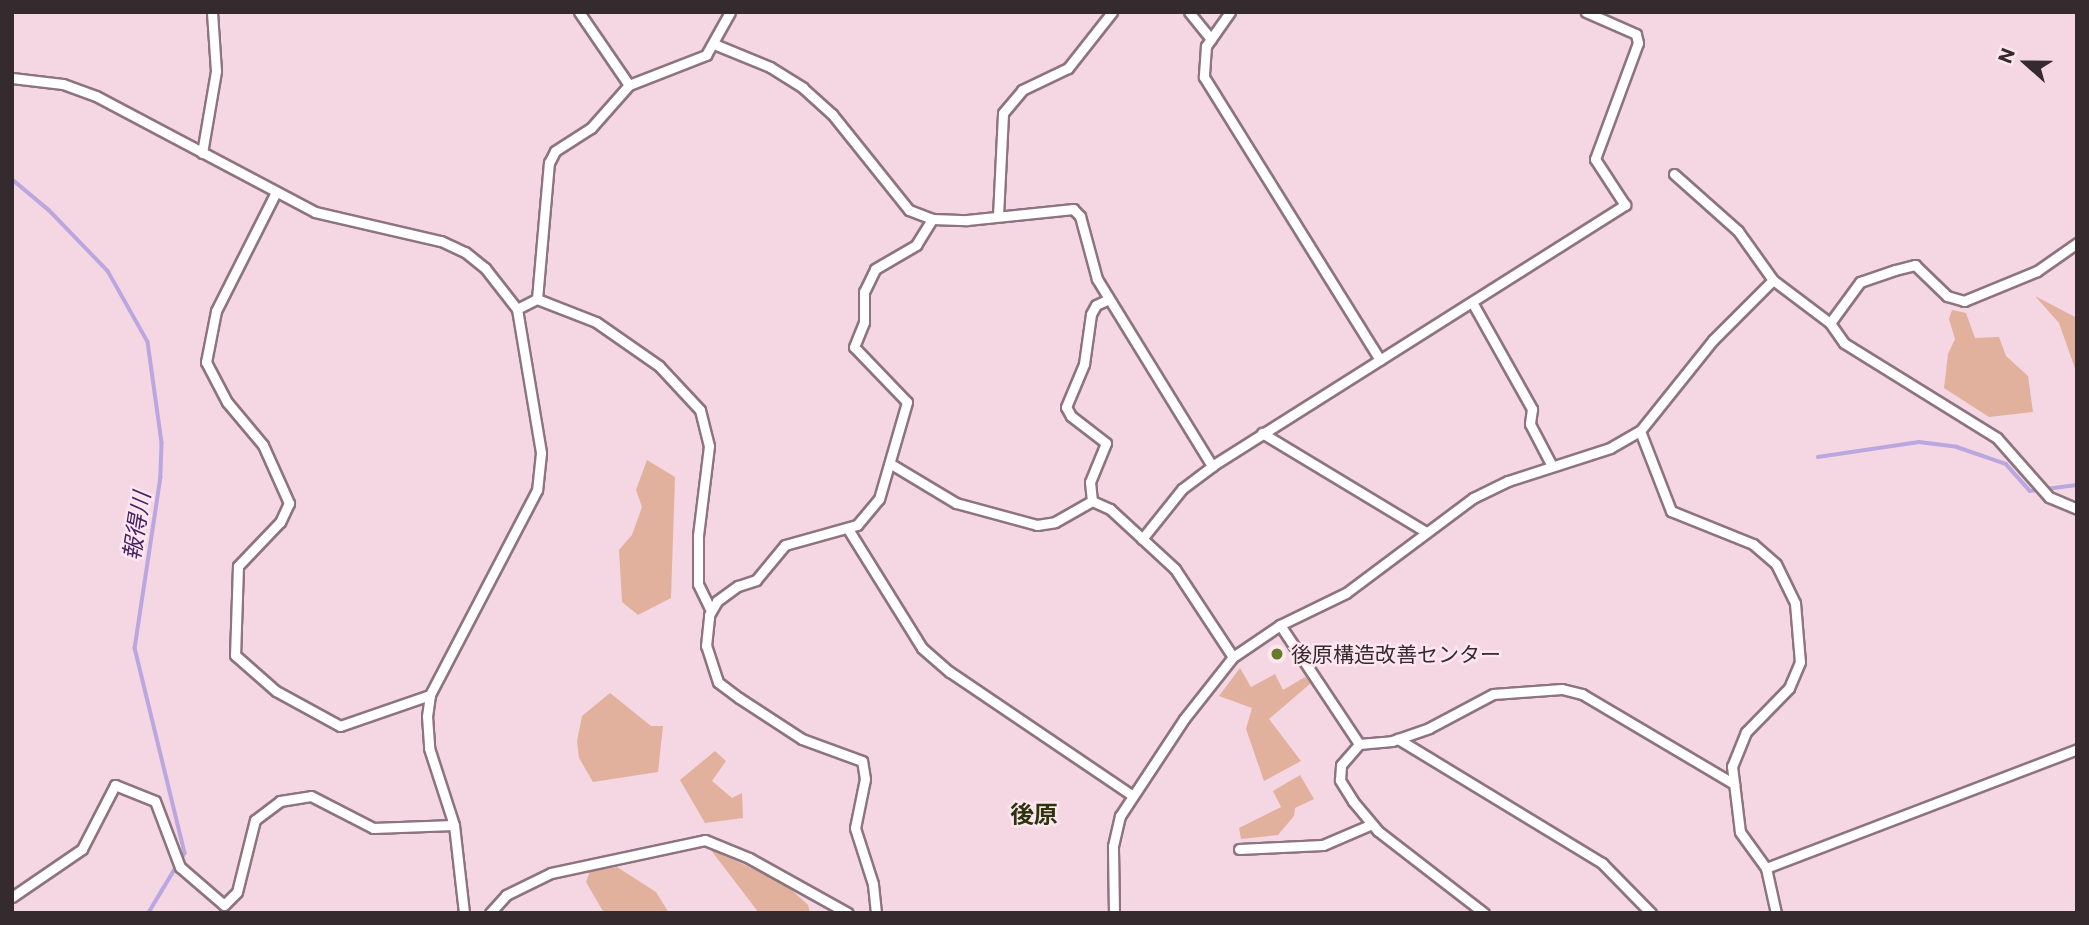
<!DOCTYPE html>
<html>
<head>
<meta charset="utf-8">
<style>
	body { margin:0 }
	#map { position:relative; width:2089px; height:925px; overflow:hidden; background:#f4d7e3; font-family:Commissioner,"Noto Sans JP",sans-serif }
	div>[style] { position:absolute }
	.green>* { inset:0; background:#e1b19e }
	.stream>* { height:3.5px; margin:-1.75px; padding:0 1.75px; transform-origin:1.75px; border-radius:1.75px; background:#baa7df }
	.roads { filter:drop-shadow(2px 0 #8d747e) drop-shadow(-2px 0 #8d747e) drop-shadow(0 2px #8d747e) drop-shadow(0 -2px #8d747e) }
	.minor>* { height:9px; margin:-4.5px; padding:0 4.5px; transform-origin:4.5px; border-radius:4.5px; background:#fff }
	.dots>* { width:19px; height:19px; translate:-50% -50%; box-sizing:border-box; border:4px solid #fee6ef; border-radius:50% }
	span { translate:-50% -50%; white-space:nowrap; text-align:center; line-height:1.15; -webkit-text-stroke:5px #fee6ef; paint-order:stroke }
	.poi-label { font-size:21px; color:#352a2e }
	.left { translate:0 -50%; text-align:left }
	.water-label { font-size:23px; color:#422568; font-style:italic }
	.quarter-label { font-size:24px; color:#2c340d; font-weight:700 }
	.frame { position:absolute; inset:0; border:14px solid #352a2e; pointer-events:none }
	.north { position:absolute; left:1991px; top:28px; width:70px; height:70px; -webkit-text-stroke:5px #fee6ef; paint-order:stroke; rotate:291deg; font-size:19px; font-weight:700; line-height:28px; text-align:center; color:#352a2e }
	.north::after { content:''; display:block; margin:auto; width:24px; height:32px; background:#352a2e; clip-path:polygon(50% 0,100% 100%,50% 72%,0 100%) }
</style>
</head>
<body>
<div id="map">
	<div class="green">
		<i style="clip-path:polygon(2035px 296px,2077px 318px,2077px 374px,2059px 323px)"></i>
		<i style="clip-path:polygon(1952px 310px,1966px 313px,1975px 338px,1999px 337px,2006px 356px,2028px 376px,2033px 412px,1989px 417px,1944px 388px,1948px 354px,1955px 339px,1949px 319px)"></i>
		<i style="clip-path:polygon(647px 460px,675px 477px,671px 598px,638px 615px,622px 602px,619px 550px,632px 535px,642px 507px,636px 490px)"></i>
		<i style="clip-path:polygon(1240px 668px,1251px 687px,1275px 674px,1283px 690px,1305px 677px,1311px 683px,1269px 719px,1301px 761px,1264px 781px,1246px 729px,1252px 708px,1219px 696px)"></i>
		<i style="clip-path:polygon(610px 693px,651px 726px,663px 726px,658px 772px,593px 782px,579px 758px,577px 741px,582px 716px)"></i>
		<i style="clip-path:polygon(715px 751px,726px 761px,712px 781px,732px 798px,742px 793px,743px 818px,705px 823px,680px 780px)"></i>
		<i style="clip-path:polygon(1300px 775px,1314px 799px,1295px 808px,1294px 816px,1278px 835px,1241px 839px,1239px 828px,1281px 807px,1273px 791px)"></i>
		<i style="clip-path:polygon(710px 849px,784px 883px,808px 905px,810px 913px,759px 913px)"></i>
		<i style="clip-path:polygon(617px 867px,656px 892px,669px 913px,604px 913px,586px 882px,590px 871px)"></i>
	</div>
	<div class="stream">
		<i style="left:12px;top:179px;width:48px;rotate:40deg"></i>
		<i style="left:49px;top:210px;width:85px;rotate:46deg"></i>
		<i style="left:108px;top:271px;width:81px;rotate:60.6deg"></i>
		<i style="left:148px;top:342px;width:102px;rotate:82.1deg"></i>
		<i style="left:162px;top:443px;width:34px;rotate:92deg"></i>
		<i style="left:161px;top:477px;width:173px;rotate:98.6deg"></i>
		<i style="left:135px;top:648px;width:211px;rotate:76.3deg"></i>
		<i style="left:185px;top:853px;width:70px;rotate:121deg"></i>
		<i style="left:1818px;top:457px;width:102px;rotate:-8.4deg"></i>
		<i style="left:1919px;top:442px;width:38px;rotate:7deg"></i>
		<i style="left:1957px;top:447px;width:52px;rotate:19.1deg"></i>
		<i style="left:2006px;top:464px;width:36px;rotate:48deg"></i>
		<i style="left:2030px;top:491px;width:47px;rotate:-7.3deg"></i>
	</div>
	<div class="roads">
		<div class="minor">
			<i style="left:579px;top:12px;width:88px;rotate:55.6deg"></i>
			<i style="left:1189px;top:12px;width:35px;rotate:51deg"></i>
			<i style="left:1230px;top:12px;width:42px;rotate:125.2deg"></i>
			<i style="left:1206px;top:46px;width:31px;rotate:94deg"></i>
			<i style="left:1204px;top:77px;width:333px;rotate:58.1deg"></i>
			<i style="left:714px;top:44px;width:61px;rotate:22.3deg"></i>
			<i style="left:770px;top:67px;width:39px;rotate:32deg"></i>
			<i style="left:803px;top:88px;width:39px;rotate:42deg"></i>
			<i style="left:832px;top:114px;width:123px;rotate:51.3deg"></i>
			<i style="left:909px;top:210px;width:25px;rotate:21deg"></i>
			<i style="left:932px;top:219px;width:35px;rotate:2deg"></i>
			<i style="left:967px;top:220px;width:107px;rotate:-5.9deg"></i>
			<i style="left:1073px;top:209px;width:10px;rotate:45deg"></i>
			<i style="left:1080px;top:216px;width:65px;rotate:74.9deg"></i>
			<i style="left:1097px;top:279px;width:220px;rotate:58.4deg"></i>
			<i style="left:12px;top:78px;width:51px;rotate:6.7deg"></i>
			<i style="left:63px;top:84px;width:35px;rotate:20deg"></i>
			<i style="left:96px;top:96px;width:248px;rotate:27.9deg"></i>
			<i style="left:315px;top:212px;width:129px;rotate:13deg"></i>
			<i style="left:441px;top:241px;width:26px;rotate:25deg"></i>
			<i style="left:465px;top:252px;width:26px;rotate:39deg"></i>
			<i style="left:485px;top:268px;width:52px;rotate:52deg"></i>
			<i style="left:517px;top:309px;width:146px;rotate:80.5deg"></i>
			<i style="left:541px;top:453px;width:37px;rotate:96deg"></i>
			<i style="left:537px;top:490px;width:231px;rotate:117.6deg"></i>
			<i style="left:430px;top:695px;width:21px;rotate:98deg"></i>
			<i style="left:427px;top:716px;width:32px;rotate:86deg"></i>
			<i style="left:429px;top:748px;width:81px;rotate:72deg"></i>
			<i style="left:454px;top:825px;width:89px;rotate:83.5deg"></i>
			<i style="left:202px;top:153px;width:83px;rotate:-80.3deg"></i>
			<i style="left:216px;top:71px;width:59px;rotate:-93.9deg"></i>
			<i style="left:1674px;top:174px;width:86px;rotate:41.7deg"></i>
			<i style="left:1738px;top:231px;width:60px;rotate:54.5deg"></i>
			<i style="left:1773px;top:280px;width:71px;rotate:37deg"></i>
			<i style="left:1830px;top:323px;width:24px;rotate:55deg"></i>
			<i style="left:1844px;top:343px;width:180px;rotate:31.8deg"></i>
			<i style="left:1997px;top:438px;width:79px;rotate:48.6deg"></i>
			<i style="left:2049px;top:497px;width:30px;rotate:23deg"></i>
			<i style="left:275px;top:194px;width:131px;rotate:116.8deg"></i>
			<i style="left:216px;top:311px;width:52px;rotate:101.1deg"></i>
			<i style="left:206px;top:362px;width:45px;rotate:62.3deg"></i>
			<i style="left:227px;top:402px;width:56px;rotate:50.1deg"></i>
			<i style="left:263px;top:445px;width:64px;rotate:65.9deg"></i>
			<i style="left:289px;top:503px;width:21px;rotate:115deg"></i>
			<i style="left:280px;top:522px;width:61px;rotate:133.7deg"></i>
			<i style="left:238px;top:566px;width:89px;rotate:91.9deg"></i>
			<i style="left:235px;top:655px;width:55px;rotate:41.3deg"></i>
			<i style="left:276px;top:691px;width:73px;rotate:28.7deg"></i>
			<i style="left:340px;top:726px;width:95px;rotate:-19deg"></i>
			<i style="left:998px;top:216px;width:103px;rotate:-87.2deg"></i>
			<i style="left:1003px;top:113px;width:30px;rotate:-50deg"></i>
			<i style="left:1022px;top:90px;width:51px;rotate:-25.6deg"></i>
			<i style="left:1068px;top:68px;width:71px;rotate:-51.8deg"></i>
			<i style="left:537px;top:299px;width:63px;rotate:21.3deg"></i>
			<i style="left:596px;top:322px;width:77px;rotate:34.9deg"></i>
			<i style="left:659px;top:366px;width:60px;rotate:47deg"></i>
			<i style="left:700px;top:410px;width:37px;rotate:76deg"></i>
			<i style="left:709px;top:446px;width:91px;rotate:97deg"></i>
			<i style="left:698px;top:536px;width:48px;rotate:90deg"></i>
			<i style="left:698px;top:584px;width:30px;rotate:64deg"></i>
			<i style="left:1472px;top:302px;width:123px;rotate:60.7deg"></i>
			<i style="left:1532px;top:409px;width:15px;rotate:98deg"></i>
			<i style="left:1530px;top:424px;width:47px;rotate:62.4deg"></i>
			<i style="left:517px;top:309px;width:22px;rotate:-27deg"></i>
			<i style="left:537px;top:299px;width:137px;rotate:-85deg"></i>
			<i style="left:549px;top:163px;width:13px;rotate:-63deg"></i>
			<i style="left:555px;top:151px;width:43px;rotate:-32.6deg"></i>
			<i style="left:591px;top:128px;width:57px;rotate:-48.5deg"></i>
			<i style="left:629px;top:85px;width:83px;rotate:-21.3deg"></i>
			<i style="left:706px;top:55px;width:49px;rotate:-60.8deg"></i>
			<i style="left:1830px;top:323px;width:51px;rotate:-53.8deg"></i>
			<i style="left:1860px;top:282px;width:37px;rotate:-19deg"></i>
			<i style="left:1895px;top:270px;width:21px;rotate:-14deg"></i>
			<i style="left:1915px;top:265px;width:45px;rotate:44.1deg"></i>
			<i style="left:1947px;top:296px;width:18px;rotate:16deg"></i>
			<i style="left:1964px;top:301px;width:79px;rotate:-22.3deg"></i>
			<i style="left:2037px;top:271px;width:49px;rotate:-35deg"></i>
			<i style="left:1640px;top:431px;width:86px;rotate:68.8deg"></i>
			<i style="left:1671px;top:511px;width:88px;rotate:21.9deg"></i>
			<i style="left:1753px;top:544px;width:30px;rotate:41deg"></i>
			<i style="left:1776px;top:564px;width:43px;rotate:64deg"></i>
			<i style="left:1795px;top:603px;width:59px;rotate:85.2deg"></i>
			<i style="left:1800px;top:662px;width:28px;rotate:113deg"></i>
			<i style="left:1789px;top:688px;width:62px;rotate:134.3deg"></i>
			<i style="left:1746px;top:732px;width:37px;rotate:112deg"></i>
			<i style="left:1732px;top:766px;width:66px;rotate:83.1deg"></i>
			<i style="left:1740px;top:832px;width:44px;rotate:54.2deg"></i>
			<i style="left:1766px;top:868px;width:46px;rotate:77.5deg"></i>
			<i style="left:1262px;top:433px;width:192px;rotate:31.1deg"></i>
			<i style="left:891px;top:464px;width:76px;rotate:31deg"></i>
			<i style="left:956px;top:503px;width:84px;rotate:15.2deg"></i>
			<i style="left:1037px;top:525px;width:18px;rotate:-9deg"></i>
			<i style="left:1055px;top:522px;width:43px;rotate:-29.6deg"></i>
			<i style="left:1092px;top:501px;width:19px;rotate:-96deg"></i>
			<i style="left:1090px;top:482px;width:42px;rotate:-67.7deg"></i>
			<i style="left:1106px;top:443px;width:44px;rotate:-142.4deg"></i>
			<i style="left:1071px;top:416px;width:10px;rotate:-119deg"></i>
			<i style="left:1066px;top:407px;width:47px;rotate:-67.3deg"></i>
			<i style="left:1084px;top:364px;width:50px;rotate:-82deg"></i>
			<i style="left:1091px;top:314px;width:10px;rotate:-61deg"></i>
			<i style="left:1096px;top:305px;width:14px;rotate:-25deg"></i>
			<i style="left:1092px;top:501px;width:20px;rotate:24deg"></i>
			<i style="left:1110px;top:509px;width:88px;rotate:42.7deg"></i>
			<i style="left:1175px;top:569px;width:105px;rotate:56.6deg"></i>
			<i style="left:848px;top:529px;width:140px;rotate:58.1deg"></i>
			<i style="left:922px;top:648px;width:37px;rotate:41deg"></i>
			<i style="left:950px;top:672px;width:220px;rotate:34.1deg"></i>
			<i style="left:1142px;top:539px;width:64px;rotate:-51.3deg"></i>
			<i style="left:1182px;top:489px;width:38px;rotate:-37deg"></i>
			<i style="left:1212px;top:466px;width:489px;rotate:-32.3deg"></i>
			<i style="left:1625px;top:205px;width:55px;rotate:-123.1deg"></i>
			<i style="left:1595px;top:159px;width:124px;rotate:-69.7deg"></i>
			<i style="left:1638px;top:43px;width:9px;rotate:-103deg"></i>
			<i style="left:1636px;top:34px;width:55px;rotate:-156.3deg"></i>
			<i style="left:1280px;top:625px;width:143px;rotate:56.4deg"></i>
			<i style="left:1398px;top:739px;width:239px;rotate:31.3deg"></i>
			<i style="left:1602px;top:863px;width:70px;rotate:45.6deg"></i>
			<i style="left:1239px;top:849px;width:84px;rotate:-2.7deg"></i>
			<i style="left:1323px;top:845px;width:53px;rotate:-23.2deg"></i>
			<i style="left:1766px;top:868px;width:333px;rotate:-20.9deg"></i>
			<i style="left:12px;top:897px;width:85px;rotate:-34.4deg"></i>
			<i style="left:82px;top:849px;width:72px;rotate:-62.7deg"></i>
			<i style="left:115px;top:785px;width:43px;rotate:21.8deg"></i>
			<i style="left:155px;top:801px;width:71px;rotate:69.3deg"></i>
			<i style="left:180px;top:867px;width:58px;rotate:40.8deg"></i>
			<i style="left:224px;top:905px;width:18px;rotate:-45deg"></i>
			<i style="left:237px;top:892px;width:74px;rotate:-76deg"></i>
			<i style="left:255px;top:820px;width:31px;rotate:-37deg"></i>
			<i style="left:280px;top:801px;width:31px;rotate:-9deg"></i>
			<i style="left:311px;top:796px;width:70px;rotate:27.3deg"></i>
			<i style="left:373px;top:828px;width:81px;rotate:-2.1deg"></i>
			<i style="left:490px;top:913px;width:24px;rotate:-48deg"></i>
			<i style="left:506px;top:895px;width:50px;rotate:-26.1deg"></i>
			<i style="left:551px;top:873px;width:157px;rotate:-12.1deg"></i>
			<i style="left:705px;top:840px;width:48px;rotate:22.2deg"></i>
			<i style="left:749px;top:858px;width:113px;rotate:29.1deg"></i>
			<i style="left:876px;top:913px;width:29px;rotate:-96deg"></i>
			<i style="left:873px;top:884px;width:59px;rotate:-107.8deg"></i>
			<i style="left:855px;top:828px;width:50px;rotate:-78.5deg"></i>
			<i style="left:865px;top:779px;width:18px;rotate:-99deg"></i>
			<i style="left:862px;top:761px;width:64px;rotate:-159.9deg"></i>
			<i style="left:802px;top:739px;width:75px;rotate:-146.9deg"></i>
			<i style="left:739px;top:698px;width:26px;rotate:-143deg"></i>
			<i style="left:718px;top:682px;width:38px;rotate:-108deg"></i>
			<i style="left:706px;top:646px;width:31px;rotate:-84deg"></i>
			<i style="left:709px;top:615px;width:16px;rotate:-60deg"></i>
			<i style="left:717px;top:601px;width:26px;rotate:-36deg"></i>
			<i style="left:738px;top:586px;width:19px;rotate:-18deg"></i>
			<i style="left:756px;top:580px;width:45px;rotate:-50.4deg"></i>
			<i style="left:785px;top:545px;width:75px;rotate:-15.5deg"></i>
			<i style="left:857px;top:525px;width:34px;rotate:-50deg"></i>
			<i style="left:879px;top:499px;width:101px;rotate:-73.9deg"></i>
			<i style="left:907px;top:402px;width:76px;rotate:-133.9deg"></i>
			<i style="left:854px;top:347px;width:27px;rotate:-68deg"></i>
			<i style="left:864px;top:322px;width:30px;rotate:-90deg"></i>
			<i style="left:864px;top:292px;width:25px;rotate:-64deg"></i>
			<i style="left:875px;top:269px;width:48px;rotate:-30.3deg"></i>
			<i style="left:916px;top:245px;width:31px;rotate:-58deg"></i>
			<i style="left:1114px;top:913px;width:67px;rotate:-90.9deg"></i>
			<i style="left:1113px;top:846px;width:31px;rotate:-77deg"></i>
			<i style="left:1120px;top:816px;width:116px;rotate:-56.6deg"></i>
			<i style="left:1184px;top:719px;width:79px;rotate:-51.7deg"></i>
			<i style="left:1233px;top:657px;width:57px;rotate:-34.2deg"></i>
			<i style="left:1280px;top:625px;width:73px;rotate:-25.9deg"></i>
			<i style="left:1346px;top:593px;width:159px;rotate:-36.8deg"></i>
			<i style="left:1473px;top:498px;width:39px;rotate:-26deg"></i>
			<i style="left:1508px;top:481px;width:107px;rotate:-17.9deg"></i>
			<i style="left:1610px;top:448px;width:34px;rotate:-30deg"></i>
			<i style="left:1640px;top:431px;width:117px;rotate:-51.3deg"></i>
			<i style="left:1713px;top:340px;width:85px;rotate:-45deg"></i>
			<i style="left:1484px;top:913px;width:134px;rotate:-142.3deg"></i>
			<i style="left:1378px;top:831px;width:39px;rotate:-130deg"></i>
			<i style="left:1353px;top:801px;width:25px;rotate:-122deg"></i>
			<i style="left:1340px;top:780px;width:15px;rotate:-86deg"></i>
			<i style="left:1341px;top:765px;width:28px;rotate:-49deg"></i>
			<i style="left:1359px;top:744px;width:33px;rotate:-5deg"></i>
			<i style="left:1392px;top:741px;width:39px;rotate:-19deg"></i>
			<i style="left:1429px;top:728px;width:72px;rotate:-28deg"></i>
			<i style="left:1493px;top:694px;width:69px;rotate:-4.1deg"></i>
			<i style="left:1562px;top:689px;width:21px;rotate:14deg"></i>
			<i style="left:1582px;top:694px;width:177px;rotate:30.6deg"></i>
		</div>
	</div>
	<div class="dots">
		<i style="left:1277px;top:654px;background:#697a28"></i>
	</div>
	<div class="poi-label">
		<span class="left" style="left:1291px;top:654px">後原構造改善センター</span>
	</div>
	<div class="water-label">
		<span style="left:136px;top:526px;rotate:-81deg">報得川</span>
	</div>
	<div class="quarter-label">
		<span style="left:1034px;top:814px">後原</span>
	</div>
	<div class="frame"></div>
	<div class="north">N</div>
</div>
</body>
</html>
